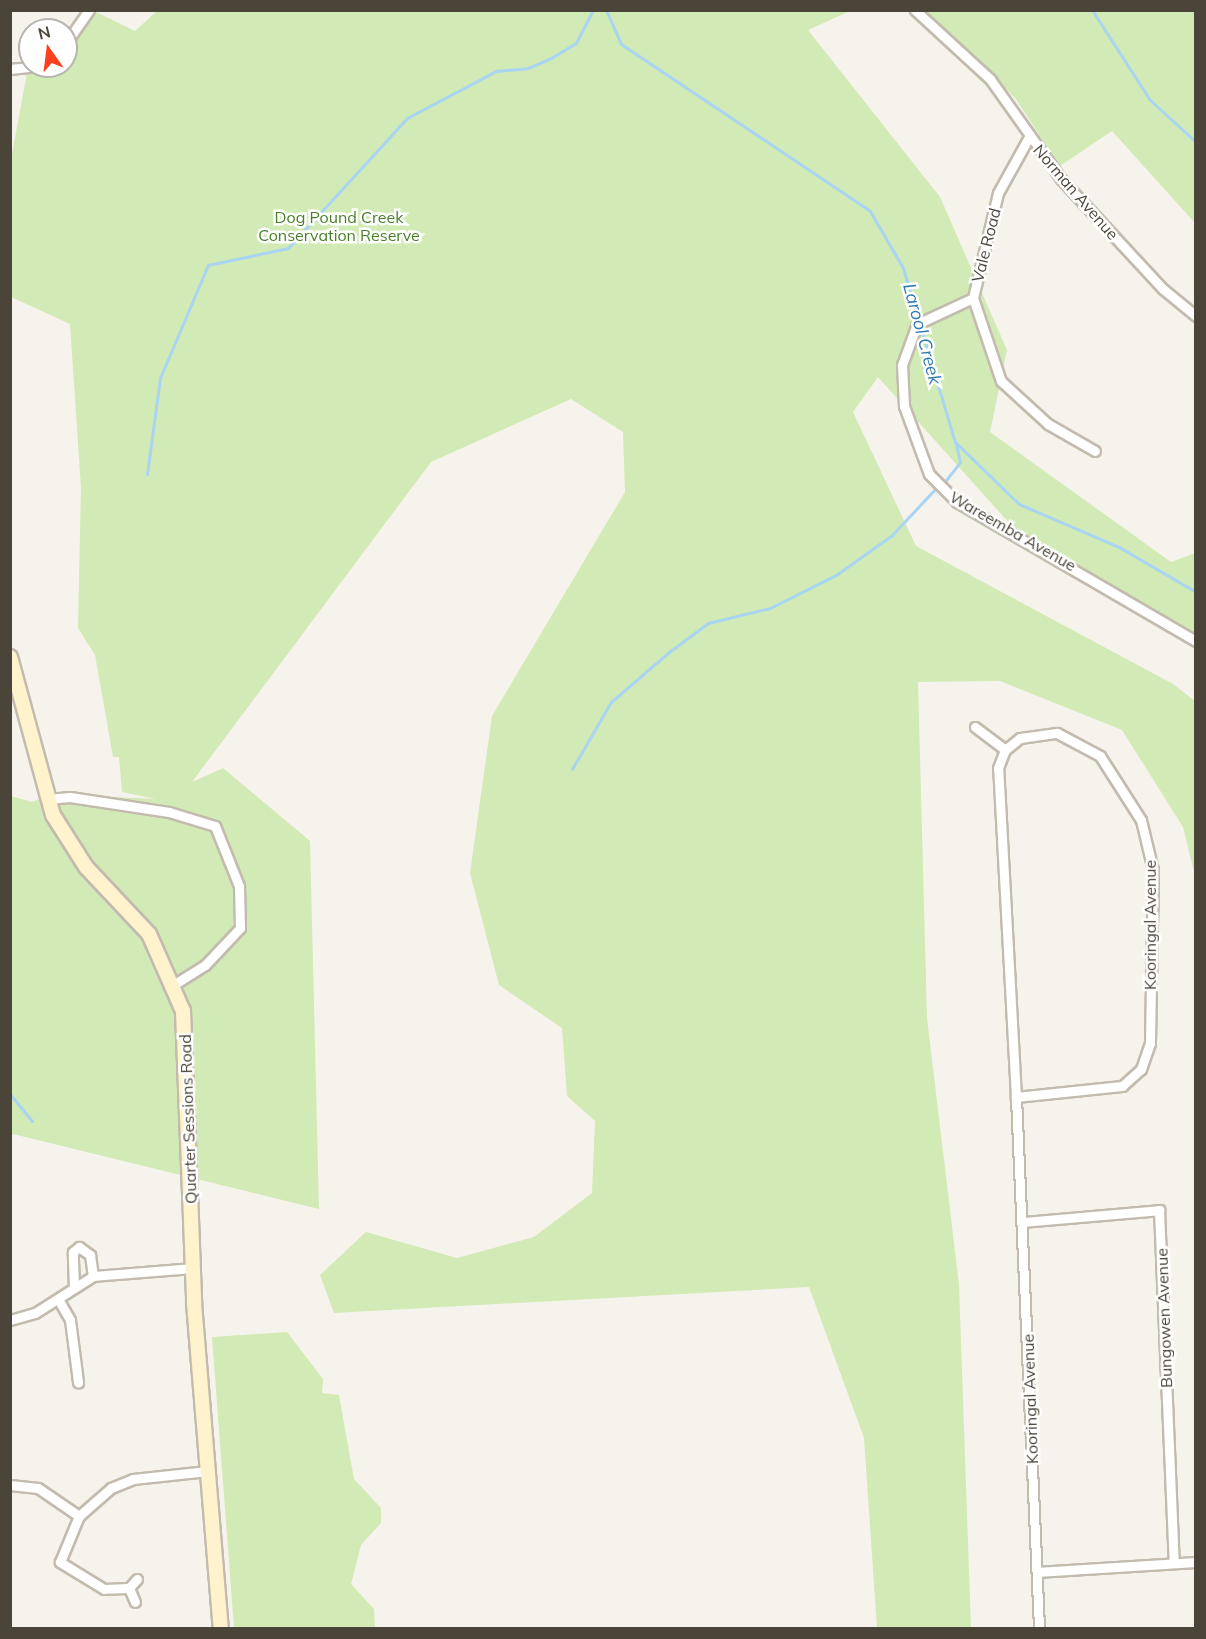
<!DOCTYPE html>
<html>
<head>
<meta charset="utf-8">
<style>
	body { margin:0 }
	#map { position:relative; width:1206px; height:1639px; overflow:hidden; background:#f6f3ec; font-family:Mulish,sans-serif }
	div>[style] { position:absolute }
	.green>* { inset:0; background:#d2eab5 }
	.stream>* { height:3px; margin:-1.5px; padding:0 1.5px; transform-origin:1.5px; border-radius:1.5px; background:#a9d4f2 }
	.roads { filter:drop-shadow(2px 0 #c2bbae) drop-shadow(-2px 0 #c2bbae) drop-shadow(0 2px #c2bbae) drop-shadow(0 -2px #c2bbae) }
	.minor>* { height:9px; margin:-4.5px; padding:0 4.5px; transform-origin:4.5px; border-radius:4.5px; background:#fff }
	.secondary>* { height:14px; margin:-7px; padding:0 7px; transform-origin:7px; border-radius:7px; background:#fff3cd }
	span { translate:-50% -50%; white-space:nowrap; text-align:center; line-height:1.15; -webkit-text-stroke:5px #fff; paint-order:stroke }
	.street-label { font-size:16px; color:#4b4439 }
	.park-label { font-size:16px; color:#4a7f2a }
	.water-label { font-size:18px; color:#2e7ab2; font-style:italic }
	.frame { position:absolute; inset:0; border:12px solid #4b4439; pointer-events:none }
	.north { position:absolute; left:18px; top:18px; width:60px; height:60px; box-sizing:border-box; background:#fff; border:2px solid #b7b4b0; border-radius:50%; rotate:346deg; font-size:16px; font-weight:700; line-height:24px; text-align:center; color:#4b4439 }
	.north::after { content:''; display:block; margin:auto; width:21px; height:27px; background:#fc3f1d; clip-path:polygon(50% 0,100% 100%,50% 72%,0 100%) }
</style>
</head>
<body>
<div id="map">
	<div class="green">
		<i style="clip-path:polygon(158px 10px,850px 11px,808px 30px,940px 197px,1007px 350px,990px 432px,1171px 562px,1195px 553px,1195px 645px,1028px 544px,878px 377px,853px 412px,916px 546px,1173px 684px,1195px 701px,1195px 876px,1183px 827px,1122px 730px,1000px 681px,918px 682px,927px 1018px,959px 1285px,971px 1628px,877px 1628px,864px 1438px,809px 1287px,334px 1313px,320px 1275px,366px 1232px,457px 1258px,534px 1237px,592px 1193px,595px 1121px,567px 1096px,562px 1028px,499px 985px,470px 873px,492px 716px,625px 492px,623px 432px,571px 399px,431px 462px,192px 782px,223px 768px,310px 841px,319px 1209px,13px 1134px,11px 1138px,11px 796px,32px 802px,52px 794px,156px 799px,122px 792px,119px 757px,113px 757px,95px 655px,78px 628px,81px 488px,70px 324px,11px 297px,11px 159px,27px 73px,66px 66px,66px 47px,94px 11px,135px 31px)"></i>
		<i style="clip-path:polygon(927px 11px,1195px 11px,1195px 223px,1112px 131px,1060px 166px,1015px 98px)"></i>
		<i style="clip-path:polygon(287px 1332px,323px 1379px,322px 1393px,339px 1395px,354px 1479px,381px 1508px,381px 1523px,361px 1545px,351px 1584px,374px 1609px,375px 1628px,234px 1628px,212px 1337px)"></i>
	</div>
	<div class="stream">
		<i style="left:606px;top:10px;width:37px;rotate:66deg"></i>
		<i style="left:621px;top:44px;width:300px;rotate:33.8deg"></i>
		<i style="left:870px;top:211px;width:66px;rotate:59.9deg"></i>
		<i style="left:903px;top:268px;width:182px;rotate:73.4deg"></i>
		<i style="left:955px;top:442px;width:89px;rotate:44.1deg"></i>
		<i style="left:1019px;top:504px;width:109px;rotate:23.3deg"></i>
		<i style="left:1119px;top:547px;width:89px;rotate:30.3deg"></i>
		<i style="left:1092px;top:10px;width:107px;rotate:57.2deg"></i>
		<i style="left:1150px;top:100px;width:62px;rotate:42.4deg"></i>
		<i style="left:147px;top:474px;width:97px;rotate:-82.3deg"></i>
		<i style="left:160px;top:378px;width:123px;rotate:-67deg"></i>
		<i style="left:208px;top:265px;width:82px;rotate:-12deg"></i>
		<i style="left:288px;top:248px;width:176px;rotate:-47.5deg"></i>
		<i style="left:407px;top:118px;width:101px;rotate:-27.8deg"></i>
		<i style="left:496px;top:71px;width:32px;rotate:-5deg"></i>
		<i style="left:528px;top:68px;width:25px;rotate:-23deg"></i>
		<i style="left:551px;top:58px;width:29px;rotate:-31deg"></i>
		<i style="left:576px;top:43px;width:37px;rotate:-63deg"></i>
		<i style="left:943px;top:484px;width:28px;rotate:-52deg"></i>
		<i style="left:960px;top:462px;width:17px;rotate:-103deg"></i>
		<i style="left:572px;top:769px;width:78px;rotate:-59.8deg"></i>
		<i style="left:611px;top:702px;width:77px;rotate:-40.8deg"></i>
		<i style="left:669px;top:652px;width:49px;rotate:-36.6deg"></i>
		<i style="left:708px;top:623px;width:64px;rotate:-13.6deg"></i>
		<i style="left:770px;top:608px;width:74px;rotate:-26.6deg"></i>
		<i style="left:836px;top:575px;width:69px;rotate:-35.5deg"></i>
		<i style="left:892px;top:535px;width:63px;rotate:-46.9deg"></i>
		<i style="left:10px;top:1094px;width:35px;rotate:51deg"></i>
	</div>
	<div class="roads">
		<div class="minor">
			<i style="left:915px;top:10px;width:102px;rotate:42.6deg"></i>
			<i style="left:990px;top:79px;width:123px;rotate:54.6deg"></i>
			<i style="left:1061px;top:179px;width:150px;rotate:47.2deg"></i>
			<i style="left:1163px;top:289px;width:43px;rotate:39.3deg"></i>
			<i style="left:66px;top:43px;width:40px;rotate:-55.1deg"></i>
			<i style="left:10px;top:69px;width:30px;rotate:-6deg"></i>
			<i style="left:1029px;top:137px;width:64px;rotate:119deg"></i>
			<i style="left:998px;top:193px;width:108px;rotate:103.4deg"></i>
			<i style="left:973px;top:298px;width:88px;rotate:71.4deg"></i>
			<i style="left:1001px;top:381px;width:64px;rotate:42.5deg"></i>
			<i style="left:1048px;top:424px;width:54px;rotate:29.9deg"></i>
			<i style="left:973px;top:298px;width:62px;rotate:155.1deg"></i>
			<i style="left:917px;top:324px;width:44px;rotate:110.1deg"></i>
			<i style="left:902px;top:365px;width:41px;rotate:87.2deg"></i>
			<i style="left:904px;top:406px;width:72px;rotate:69.8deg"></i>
			<i style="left:929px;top:474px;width:40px;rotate:45deg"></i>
			<i style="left:957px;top:502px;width:276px;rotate:30.2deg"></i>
			<i style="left:975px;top:727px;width:38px;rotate:37deg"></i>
			<i style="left:47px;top:799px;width:23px;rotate:-5deg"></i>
			<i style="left:70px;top:797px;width:100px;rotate:8.6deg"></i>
			<i style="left:169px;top:812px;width:48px;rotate:16.9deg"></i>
			<i style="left:215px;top:826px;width:65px;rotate:68.2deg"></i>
			<i style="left:239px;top:886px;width:42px;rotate:88.6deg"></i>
			<i style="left:240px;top:928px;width:51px;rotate:133.4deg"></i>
			<i style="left:205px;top:965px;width:36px;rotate:148deg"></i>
			<i style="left:1016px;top:1097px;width:329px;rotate:-93.1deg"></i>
			<i style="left:998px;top:768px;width:19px;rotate:-69deg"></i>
			<i style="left:1005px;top:750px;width:19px;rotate:-39deg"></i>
			<i style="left:1020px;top:738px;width:37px;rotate:-8deg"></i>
			<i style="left:1057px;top:733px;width:49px;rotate:28.1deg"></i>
			<i style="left:1100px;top:756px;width:76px;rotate:57.4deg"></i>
			<i style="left:1141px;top:820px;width:51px;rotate:76.5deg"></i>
			<i style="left:1153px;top:870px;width:173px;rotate:91deg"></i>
			<i style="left:1150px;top:1043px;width:28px;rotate:109deg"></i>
			<i style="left:1141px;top:1069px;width:25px;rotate:138deg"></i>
			<i style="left:1122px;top:1086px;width:107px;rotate:174.1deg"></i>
			<i style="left:1016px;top:1097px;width:531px;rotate:87.52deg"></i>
			<i style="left:1023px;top:1222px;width:137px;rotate:-5deg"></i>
			<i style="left:1159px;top:1210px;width:353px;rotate:87.6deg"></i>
			<i style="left:74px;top:1288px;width:36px;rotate:-92deg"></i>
			<i style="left:73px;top:1252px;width:8px;rotate:-40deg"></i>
			<i style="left:79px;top:1247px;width:14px;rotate:36deg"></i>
			<i style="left:90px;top:1255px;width:21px;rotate:82deg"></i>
			<i style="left:58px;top:1299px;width:24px;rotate:60deg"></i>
			<i style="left:70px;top:1320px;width:63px;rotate:82.6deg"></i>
			<i style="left:10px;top:1320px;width:26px;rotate:-16deg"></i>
			<i style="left:35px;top:1313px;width:69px;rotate:-32.5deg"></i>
			<i style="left:93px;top:1276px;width:99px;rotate:-4.6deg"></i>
			<i style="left:10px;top:1485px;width:28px;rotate:6deg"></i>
			<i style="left:38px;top:1488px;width:50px;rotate:34.3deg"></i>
			<i style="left:1037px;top:1572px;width:159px;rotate:-3.6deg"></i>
			<i style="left:137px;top:1579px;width:12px;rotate:132deg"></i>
			<i style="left:129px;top:1588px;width:25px;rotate:178deg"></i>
			<i style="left:104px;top:1589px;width:52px;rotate:-148.5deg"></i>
			<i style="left:60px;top:1562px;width:50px;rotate:-67.6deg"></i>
			<i style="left:79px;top:1516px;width:43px;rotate:-41.2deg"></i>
			<i style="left:111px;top:1488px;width:24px;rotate:-22deg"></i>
			<i style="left:133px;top:1479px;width:75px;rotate:-6.1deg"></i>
			<i style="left:129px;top:1588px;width:15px;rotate:67deg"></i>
		</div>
		<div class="secondary">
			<i style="left:10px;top:657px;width:164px;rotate:74.8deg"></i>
			<i style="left:53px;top:815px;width:62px;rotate:57.6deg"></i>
			<i style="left:86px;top:867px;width:92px;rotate:46.8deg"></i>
			<i style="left:149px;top:934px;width:84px;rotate:66.2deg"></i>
			<i style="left:183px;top:1011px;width:292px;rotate:87.8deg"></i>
			<i style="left:194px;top:1303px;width:326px;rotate:85.3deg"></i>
		</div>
	</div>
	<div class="street-label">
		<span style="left:1076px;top:192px;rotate:49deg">Norman Avenue</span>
		<span style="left:986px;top:245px;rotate:-76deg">Vale Road</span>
		<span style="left:1013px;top:531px;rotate:30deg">Wareemba Avenue</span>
		<span style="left:1150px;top:925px;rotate:-90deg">Kooringal Avenue</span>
		<span style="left:188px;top:1119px;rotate:-92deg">Quarter Sessions Road</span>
		<span style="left:1164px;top:1318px;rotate:-92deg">Bungowen Avenue</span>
		<span style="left:1030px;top:1399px;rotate:-92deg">Kooringal Avenue</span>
	</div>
	<div class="park-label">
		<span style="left:339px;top:226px">Dog Pound Creek<br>Conservation Reserve</span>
	</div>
	<div class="water-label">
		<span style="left:922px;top:334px;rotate:75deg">Larool Creek</span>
	</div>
	<div class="frame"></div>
	<div class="north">N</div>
</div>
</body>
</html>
